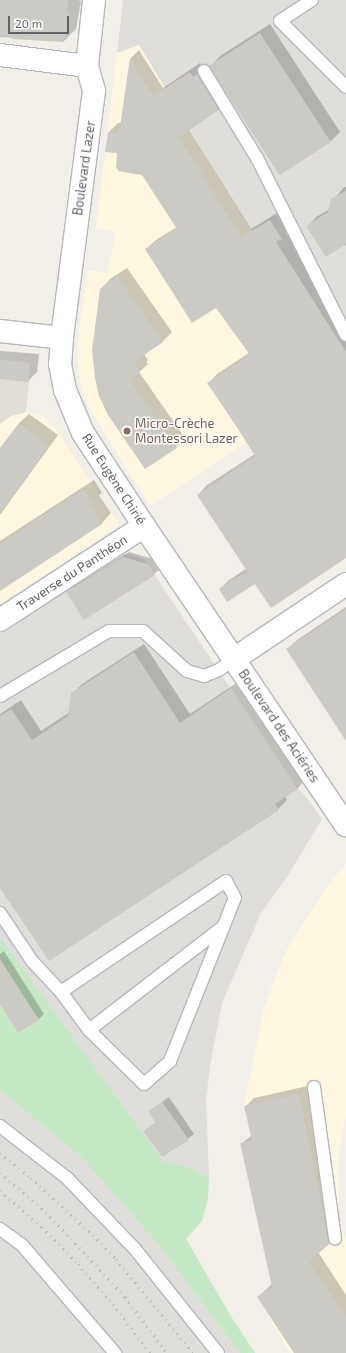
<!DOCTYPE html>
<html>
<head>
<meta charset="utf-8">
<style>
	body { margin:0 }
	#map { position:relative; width:346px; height:1353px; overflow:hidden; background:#f1efe8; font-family:"Exo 2",sans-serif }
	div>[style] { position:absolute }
	.commercial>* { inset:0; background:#fef7e0 }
	.industrial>* { inset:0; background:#e0deda }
	.education>* { inset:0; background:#e1ded6 }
	.green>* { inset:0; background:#c5e8c5 }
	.shadow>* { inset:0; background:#0003 }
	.building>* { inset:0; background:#cccac5; transform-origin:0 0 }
	.roads { filter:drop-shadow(1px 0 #b5b8bc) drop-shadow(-1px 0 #b5b8bc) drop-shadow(0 1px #b5b8bc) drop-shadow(0 -1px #b5b8bc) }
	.lane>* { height:12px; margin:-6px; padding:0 6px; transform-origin:6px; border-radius:6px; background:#fff }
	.street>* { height:22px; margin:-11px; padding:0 11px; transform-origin:11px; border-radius:11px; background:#fff }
	.rail>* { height:3px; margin-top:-1.5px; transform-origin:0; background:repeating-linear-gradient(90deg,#b6b7b8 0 1px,transparent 0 6px) }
	.dots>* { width:11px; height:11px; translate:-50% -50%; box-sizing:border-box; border:2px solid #fff; border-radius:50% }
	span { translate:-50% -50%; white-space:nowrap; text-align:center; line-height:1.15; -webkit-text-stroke:3px #fff; paint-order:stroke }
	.street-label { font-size:13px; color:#5f6368 }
	.education-label { font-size:13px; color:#785e54 }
	.left { translate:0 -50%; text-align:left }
	.scale { position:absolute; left:8px; top:16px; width:61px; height:18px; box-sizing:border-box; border:2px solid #5f6368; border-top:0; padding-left:5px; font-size:12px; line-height:14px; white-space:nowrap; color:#5f6368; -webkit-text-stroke:3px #fff; paint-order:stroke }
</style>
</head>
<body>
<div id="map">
	<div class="commercial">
		<i style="clip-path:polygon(139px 45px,299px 311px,346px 377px,150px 506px,89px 408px,81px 388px,77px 358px,79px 330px,88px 270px,107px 273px,116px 232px,96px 228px,117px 53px)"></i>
		<i style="clip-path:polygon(26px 412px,43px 416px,55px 428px,120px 525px,0 604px,0 424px,11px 416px)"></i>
		<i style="clip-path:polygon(346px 863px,346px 1116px,338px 1160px,339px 1218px,346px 1238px,346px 1353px,290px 1353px,257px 1297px,273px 1286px,240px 1143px,252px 1141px,244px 1106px,264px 1008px,285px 953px,324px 891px)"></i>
	</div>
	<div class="industrial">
		<i style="clip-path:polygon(123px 0,346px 0,346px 375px,300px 311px,139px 45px,117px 53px)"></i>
		<i style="clip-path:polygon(122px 553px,144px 559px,298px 789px,303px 793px,322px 819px,287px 877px,261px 913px,222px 1003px,211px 1061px,206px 1097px,209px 1178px,194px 1168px,164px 1162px,0 937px,0 635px)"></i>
		<i style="clip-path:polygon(0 1090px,82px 1158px,157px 1243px,240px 1353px,0 1353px)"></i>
	</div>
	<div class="education">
		<i style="clip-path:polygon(0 359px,31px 362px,26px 412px,11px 416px,0 424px)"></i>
	</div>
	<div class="green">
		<i style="clip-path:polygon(0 937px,164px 1162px,194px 1168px,209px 1178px,208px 1199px,202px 1221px,186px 1239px,232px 1318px,255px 1353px,240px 1353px,157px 1243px,82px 1158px,0 1090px)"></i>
	</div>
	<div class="shadow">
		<i style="clip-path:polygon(0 0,78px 0,81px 1px,76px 29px,64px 41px,0 37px)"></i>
		<i style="clip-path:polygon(270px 24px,340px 132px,330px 142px,211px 66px,220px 56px)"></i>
		<i style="clip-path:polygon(139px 50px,163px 88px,200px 63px,203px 68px,207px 65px,228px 100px,218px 109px,189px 129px,251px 229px,280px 211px,290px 229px,286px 233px,346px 328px,346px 557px,256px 583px,220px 589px,229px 580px,246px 569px,198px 495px,207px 485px,255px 454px,208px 384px,217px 374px,249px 353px,216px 306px,146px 249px,156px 240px,177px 227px,143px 174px,118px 152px,106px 151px,109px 132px,118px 123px,121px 123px,131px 58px)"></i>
		<i style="clip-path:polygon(344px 187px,346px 187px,346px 246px,344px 243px,307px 227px,316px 217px,330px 209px,331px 203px)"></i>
		<i style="clip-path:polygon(127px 268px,172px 332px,162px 342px,144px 354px,148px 360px,146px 362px,148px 364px,139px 372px,185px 438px,176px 447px,146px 468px,101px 289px,110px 279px)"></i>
		<i style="clip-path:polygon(0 351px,39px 354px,37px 372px,29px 380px,0 378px)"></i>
		<i style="clip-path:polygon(29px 414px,58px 435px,0 515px,0 450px,19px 423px)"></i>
		<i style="clip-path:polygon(94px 480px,102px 493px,99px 495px,111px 513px,102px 523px,0 590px,0 541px)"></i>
		<i style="clip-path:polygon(129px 552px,153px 559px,160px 569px,154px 574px,67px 592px,73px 587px)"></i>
		<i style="clip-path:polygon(346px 607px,346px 721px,287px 649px,297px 640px)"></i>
		<i style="clip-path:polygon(144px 644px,190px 714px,241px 680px,306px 779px,297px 789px,285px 796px,287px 800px,278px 809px,0 885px,0 714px,21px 700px,41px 731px,70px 712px,72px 694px,82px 684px)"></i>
		<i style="clip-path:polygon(4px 951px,44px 1014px,38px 1020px,0 1002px,0 954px)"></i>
		<i style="clip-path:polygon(308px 1086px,337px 1234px,318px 1252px,346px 1295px,346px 1353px,296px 1353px,258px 1297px,272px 1284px,241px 1144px,252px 1135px,245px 1107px,254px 1098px)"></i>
		<i style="clip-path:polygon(169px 1097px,194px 1134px,188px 1139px,145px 1131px,156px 1122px,150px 1111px)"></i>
	</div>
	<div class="building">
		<i style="clip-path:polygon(0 0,68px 0,67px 13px,69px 13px,64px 42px,12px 39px,12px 37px,0 36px)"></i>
		<i style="left:260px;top:33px;width:130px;height:61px;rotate:57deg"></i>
		<i style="clip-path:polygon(130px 58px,153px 96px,190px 72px,193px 77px,197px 74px,219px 110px,179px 137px,241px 237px,270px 220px,282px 239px,276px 242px,346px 352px,346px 558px,271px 608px,255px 584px,227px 602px,219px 589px,247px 571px,197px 495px,255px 456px,230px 416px,207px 383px,250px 355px,216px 308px,192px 323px,145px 249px,177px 229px,142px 175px,118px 171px,118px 169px,116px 168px,117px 153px,105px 152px,108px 132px,119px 133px)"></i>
		<i style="clip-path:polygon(346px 191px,346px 244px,326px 257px,306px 226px,328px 212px,331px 199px)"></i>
		<i style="clip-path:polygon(117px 276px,163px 342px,134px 362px,140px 371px,138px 372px,139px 374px,130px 380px,177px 448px,145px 469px,108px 415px,99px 396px,95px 378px,92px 350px,100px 289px)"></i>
		<i style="left:0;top:359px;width:31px;height:20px;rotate:6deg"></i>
		<i style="clip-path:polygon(19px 423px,49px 445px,0 513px,0 448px)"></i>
		<i style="clip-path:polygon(84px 489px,93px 503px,90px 505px,102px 524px,0 591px,0 544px)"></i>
		<i style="clip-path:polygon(123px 557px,148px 564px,155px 575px,84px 620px,66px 592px)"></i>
		<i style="clip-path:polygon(346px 609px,346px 741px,286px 649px)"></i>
		<i style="clip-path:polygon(134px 652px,180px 723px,231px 688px,298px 789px,275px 804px,279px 810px,49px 961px,0 888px,0 716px,11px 709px,32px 740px,68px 716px,71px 693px)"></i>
		<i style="clip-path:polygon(0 959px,39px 1020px,18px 1033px,0 1004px)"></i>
		<i style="clip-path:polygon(299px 1094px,329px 1244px,309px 1262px,346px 1317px,346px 1353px,294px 1353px,257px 1297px,272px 1287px,240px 1143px,252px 1141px,244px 1106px)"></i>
		<i style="clip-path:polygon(162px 1102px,189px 1140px,162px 1157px,143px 1131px,156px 1123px,148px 1111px)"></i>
	</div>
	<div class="roads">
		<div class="lane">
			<i style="left:312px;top:0;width:38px;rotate:147deg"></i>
			<i style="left:280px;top:21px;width:93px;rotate:45deg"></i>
			<i style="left:204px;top:71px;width:102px;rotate:58.7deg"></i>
			<i style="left:257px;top:158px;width:198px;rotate:63.3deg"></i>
			<i style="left:0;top:696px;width:127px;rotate:-30.8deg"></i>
			<i style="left:109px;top:631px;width:34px"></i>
			<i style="left:143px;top:631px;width:59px;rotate:42.3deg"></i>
			<i style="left:187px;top:671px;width:18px;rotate:16deg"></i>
			<i style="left:204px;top:676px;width:16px;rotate:-22deg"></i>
			<i style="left:219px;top:670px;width:19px;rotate:-36deg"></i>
			<i style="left:0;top:913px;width:58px;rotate:56.3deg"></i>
			<i style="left:32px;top:961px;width:42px;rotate:46.9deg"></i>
			<i style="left:61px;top:992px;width:47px;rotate:53.6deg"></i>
			<i style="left:89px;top:1030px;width:77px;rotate:44.5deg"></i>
			<i style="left:144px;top:1084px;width:35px;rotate:-41deg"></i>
			<i style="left:170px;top:1061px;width:175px;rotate:-68.3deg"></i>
			<i style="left:235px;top:898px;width:19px;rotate:-118deg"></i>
			<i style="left:226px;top:881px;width:199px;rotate:146.1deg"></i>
			<i style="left:89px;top:1030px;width:170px;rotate:-37.6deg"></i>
			<i style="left:314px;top:1087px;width:153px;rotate:82.1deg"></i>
			<i style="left:0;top:1126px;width:86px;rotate:37.9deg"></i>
			<i style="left:68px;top:1179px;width:97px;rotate:46.3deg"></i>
			<i style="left:135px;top:1249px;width:133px;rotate:51.4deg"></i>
			<i style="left:0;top:1229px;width:27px;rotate:36deg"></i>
			<i style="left:22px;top:1245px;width:143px;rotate:49.3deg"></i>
		</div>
		<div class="street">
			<i style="left:94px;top:0;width:66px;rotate:96.1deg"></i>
			<i style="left:87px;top:66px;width:26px;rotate:74deg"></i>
			<i style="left:94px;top:91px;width:249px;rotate:97.4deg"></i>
			<i style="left:62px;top:338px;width:26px;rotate:94deg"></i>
			<i style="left:60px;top:364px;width:26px;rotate:79deg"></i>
			<i style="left:65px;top:390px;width:47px;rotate:67.3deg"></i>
			<i style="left:83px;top:433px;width:111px;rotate:56.7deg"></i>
			<i style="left:144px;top:526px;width:361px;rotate:56deg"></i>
			<i style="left:0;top:55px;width:88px;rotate:7.2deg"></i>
			<i style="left:0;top:331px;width:62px;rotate:6.4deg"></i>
			<i style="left:0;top:620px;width:172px;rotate:-33.1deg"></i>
			<i style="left:234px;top:659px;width:135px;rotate:-33.8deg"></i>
		</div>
	</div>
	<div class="rail">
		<i style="left:0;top:1153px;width:40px;rotate:39deg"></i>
		<i style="left:31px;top:1178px;width:84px;rotate:42.6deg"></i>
		<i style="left:93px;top:1235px;width:33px;rotate:46deg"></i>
		<i style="left:116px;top:1259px;width:122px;rotate:50.7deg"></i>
		<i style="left:0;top:1173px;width:48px;rotate:40deg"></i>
		<i style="left:37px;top:1204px;width:37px;rotate:45deg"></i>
		<i style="left:63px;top:1230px;width:91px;rotate:47.2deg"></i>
		<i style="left:125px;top:1297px;width:70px;rotate:53.1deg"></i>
		<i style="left:0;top:1191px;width:55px;rotate:40.6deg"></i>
		<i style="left:42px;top:1227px;width:52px;rotate:45.8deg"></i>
		<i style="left:78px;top:1264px;width:53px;rotate:48.8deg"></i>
		<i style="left:113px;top:1304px;width:61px;rotate:52.9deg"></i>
	</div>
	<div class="dots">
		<i style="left:127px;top:431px;background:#8d6e63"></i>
	</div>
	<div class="street-label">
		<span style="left:84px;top:168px;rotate:-82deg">Boulevard Lazer</span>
		<span style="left:114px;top:479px;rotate:57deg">Rue Eugène Chirié</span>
		<span style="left:72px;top:573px;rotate:-33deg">Traverse du Panthéon</span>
		<span style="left:279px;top:726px;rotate:56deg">Boulevard des Aciéries</span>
	</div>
	<div class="education-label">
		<span class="left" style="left:135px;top:431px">Micro-Crèche<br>Montessori Lazer</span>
	</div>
	<div class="scale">20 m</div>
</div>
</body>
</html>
